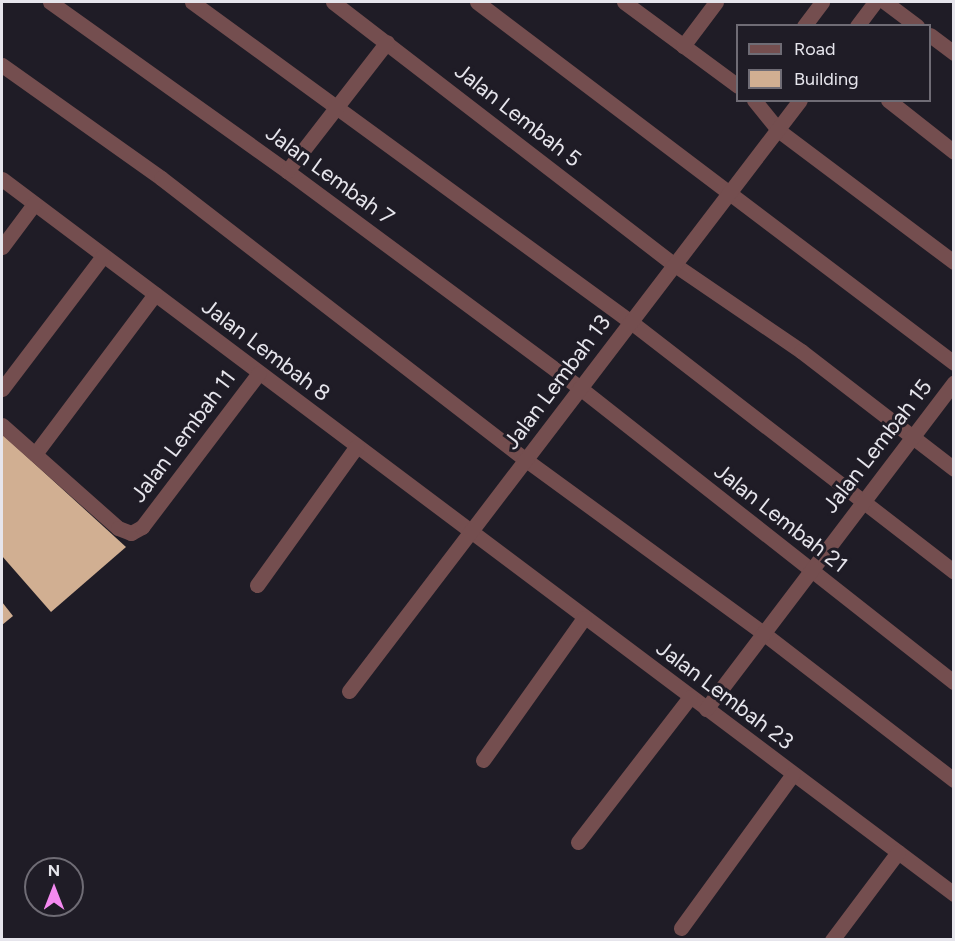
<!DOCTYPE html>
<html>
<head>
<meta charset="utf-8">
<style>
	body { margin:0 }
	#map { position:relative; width:955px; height:941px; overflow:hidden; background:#1f1c26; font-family:Figtree,sans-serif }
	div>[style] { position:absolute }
	.building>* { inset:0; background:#d1af92 }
	.minor>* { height:15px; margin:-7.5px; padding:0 7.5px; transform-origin:7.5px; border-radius:7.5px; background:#744e4f }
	span { translate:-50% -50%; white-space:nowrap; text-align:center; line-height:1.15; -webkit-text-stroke:6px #1f1c26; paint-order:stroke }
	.street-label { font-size:22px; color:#e6e5ec }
	.frame { position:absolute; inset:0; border:3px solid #e6e5ec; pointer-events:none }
	.legend { position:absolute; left:736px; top:24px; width:195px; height:78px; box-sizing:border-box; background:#1f1c26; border:2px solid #6f6c75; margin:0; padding:8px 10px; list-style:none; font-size:18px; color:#e6e5ec }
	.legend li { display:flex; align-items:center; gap:12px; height:30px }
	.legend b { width:30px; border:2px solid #6f6c75 }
	.north { position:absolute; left:24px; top:857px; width:60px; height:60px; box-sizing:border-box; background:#1f1c26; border:2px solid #6f6c75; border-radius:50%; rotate:0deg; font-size:16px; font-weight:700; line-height:24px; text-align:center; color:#e6e5ec }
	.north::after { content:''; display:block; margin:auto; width:21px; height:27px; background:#f489f0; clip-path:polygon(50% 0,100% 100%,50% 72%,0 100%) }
</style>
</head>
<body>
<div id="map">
	<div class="building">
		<i style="clip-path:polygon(2px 434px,126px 547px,51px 612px,2px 556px)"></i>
		<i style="clip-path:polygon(2px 602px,13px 616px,2px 625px)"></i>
	</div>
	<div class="minor">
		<i style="left:50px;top:2px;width:291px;rotate:35.5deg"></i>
		<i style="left:287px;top:171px;width:365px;rotate:36.5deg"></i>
		<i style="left:580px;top:388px;width:476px;rotate:38.2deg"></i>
		<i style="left:192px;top:2px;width:543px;rotate:36.09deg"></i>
		<i style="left:631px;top:322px;width:408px;rotate:37.7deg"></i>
		<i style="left:333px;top:2px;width:431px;rotate:37.6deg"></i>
		<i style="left:675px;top:265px;width:153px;rotate:34.3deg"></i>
		<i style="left:801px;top:351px;width:193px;rotate:37.6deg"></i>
		<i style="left:477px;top:2px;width:598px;rotate:37.12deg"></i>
		<i style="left:624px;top:2px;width:142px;rotate:36.4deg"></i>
		<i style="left:885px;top:2px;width:40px;rotate:37deg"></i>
		<i style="left:804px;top:26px;width:30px;rotate:-53deg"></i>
		<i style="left:857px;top:26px;width:30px;rotate:-53deg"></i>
		<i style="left:930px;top:35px;width:30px;rotate:37deg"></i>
		<i style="left:683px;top:46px;width:55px;rotate:-53.1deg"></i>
		<i style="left:2px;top:65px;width:195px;rotate:35.4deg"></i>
		<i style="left:161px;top:178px;width:461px;rotate:37.7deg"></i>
		<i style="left:526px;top:460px;width:293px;rotate:36.1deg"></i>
		<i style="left:763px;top:633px;width:241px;rotate:37.6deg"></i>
		<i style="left:754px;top:100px;width:38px;rotate:51deg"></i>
		<i style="left:778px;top:130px;width:220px;rotate:36.9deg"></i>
		<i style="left:888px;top:100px;width:84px;rotate:38.2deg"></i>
		<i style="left:287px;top:171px;width:163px;rotate:-52.2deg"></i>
		<i style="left:2px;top:179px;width:1191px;rotate:36.91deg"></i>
		<i style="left:2px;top:247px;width:54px;rotate:-53.3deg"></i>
		<i style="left:2px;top:389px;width:167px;rotate:-52.8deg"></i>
		<i style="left:2px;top:425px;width:155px;rotate:41.6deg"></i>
		<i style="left:118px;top:528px;width:14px;rotate:21deg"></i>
		<i style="left:131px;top:533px;width:13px;rotate:-29deg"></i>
		<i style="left:142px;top:527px;width:193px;rotate:-52.8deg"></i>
		<i style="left:35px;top:454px;width:200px;rotate:-53.1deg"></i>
		<i style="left:257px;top:585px;width:171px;rotate:-54.3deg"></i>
		<i style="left:349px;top:691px;width:743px;rotate:-52.65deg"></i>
		<i style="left:706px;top:709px;width:410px;rotate:-52.8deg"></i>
		<i style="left:483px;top:760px;width:174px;rotate:-54.6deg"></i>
		<i style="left:578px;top:842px;width:183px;rotate:-52.3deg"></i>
		<i style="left:681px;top:928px;width:190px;rotate:-54deg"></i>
		<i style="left:832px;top:940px;width:110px;rotate:-53.1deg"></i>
	</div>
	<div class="street-label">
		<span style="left:518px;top:115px;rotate:38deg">Jalan Lembah 5</span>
		<span style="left:330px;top:175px;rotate:36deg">Jalan Lembah 7</span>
		<span style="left:266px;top:350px;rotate:37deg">Jalan Lembah 8</span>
		<span style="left:557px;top:382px;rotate:-53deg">Jalan Lembah 13</span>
		<span style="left:183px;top:436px;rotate:-53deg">Jalan Lembah 11</span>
		<span style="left:877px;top:446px;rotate:-52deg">Jalan Lembah 15</span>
		<span style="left:781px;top:518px;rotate:38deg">Jalan Lembah 21</span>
		<span style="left:725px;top:695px;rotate:37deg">Jalan Lembah 23</span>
	</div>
	<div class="frame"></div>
	<ul class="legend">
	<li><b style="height:8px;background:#744e4f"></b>Road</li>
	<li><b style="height:16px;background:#d1af92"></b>Building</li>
	</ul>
	<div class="north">N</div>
</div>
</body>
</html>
